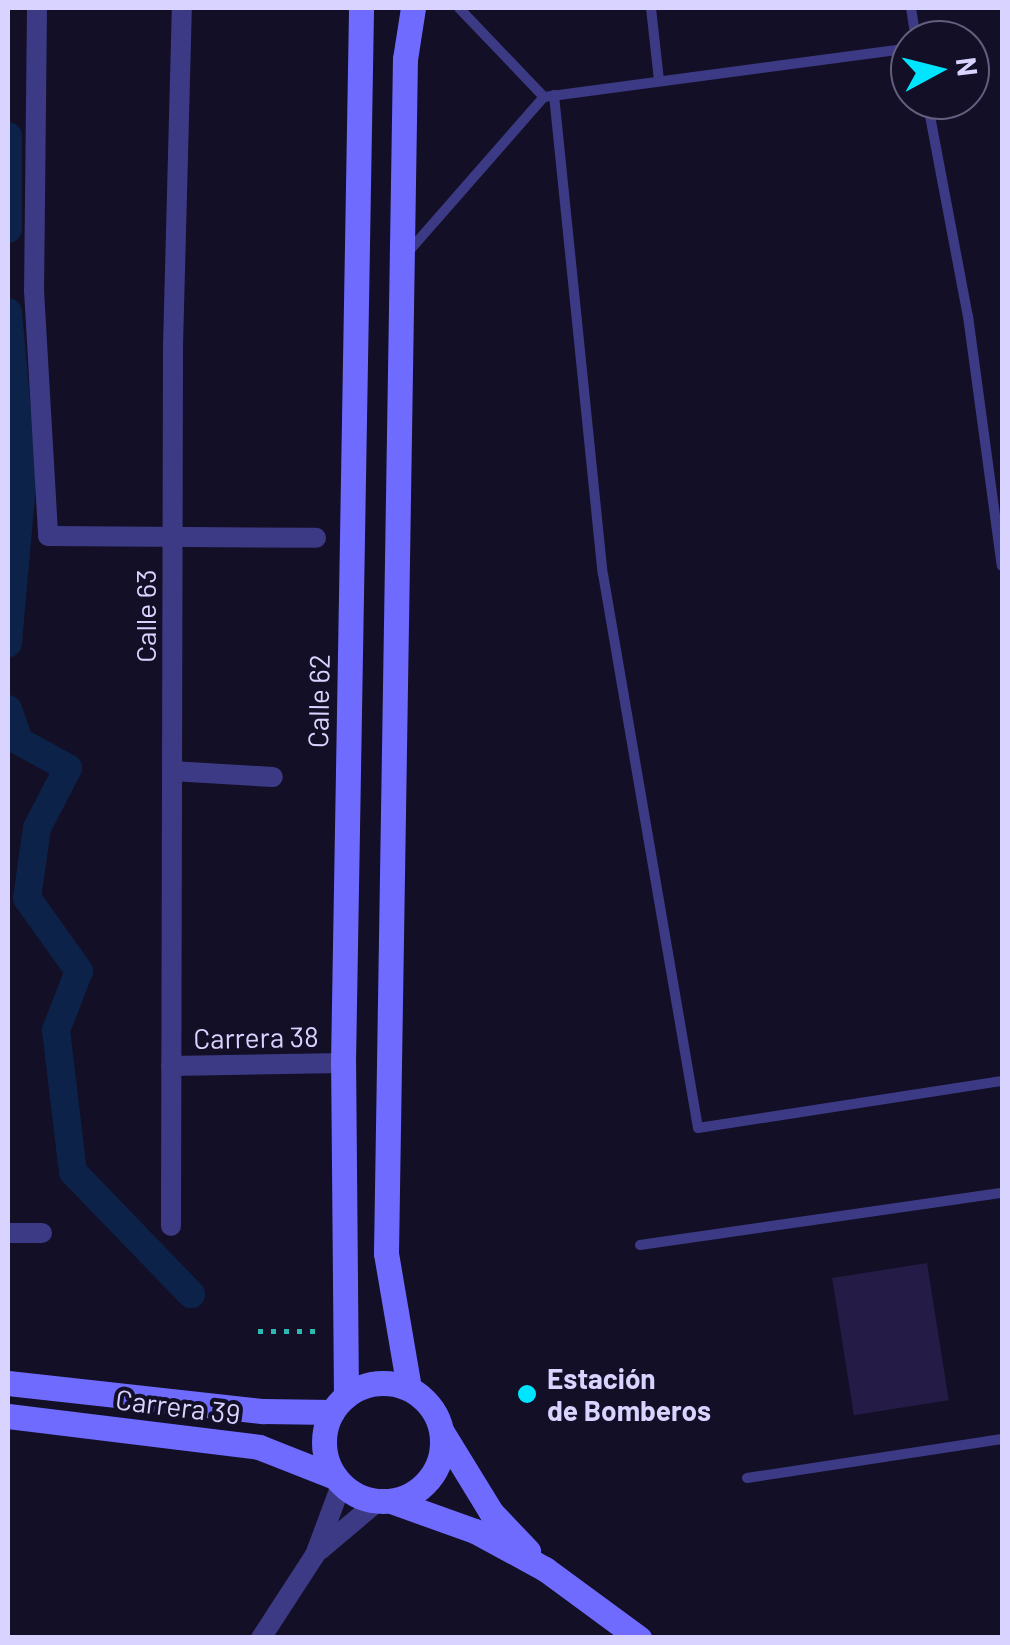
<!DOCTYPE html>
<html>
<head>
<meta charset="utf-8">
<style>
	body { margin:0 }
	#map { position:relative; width:1010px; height:1645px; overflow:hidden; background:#130f26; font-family:Barlow,sans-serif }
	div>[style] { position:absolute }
	.canal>* { height:28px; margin:-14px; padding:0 14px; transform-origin:14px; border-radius:14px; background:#0c2248 }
	.building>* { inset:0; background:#241b47; transform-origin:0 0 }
	.path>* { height:5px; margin-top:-2.5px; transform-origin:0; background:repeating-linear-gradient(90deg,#2fb8b0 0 5px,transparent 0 13px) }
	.service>* { height:10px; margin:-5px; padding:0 5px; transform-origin:5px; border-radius:5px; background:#3d3a85 }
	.minor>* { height:20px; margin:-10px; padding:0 10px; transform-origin:10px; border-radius:10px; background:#3d3a85 }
	.secondary>* { height:25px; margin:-12.5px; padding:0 12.5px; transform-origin:12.5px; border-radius:12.5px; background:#6f6bff }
	.secondary>.ring { margin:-12.5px; padding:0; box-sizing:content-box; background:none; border:25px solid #6f6bff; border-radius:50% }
	.dots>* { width:28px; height:28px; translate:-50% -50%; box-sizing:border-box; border:5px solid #130f26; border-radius:50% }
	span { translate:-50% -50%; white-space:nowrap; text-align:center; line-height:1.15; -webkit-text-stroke:8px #130f26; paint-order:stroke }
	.street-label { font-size:28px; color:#d9d4ff }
	.poi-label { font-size:28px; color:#d9d4ff; font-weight:700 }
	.left { translate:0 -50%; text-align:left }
	.frame { position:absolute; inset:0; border:10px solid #d9d4ff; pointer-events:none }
	.north { position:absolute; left:890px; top:20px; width:100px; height:100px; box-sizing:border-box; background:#130f26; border:2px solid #625e7d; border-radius:50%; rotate:83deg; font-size:28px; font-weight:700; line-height:40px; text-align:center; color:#d9d4ff }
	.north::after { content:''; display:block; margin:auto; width:35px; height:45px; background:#00e5ff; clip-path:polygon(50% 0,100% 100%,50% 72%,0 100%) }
</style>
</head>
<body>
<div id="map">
	<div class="canal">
		<i style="left:8px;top:136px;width:93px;rotate:90deg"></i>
		<i style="left:8px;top:312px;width:163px;rotate:84.7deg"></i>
		<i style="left:23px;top:474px;width:170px;rotate:95.1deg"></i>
		<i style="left:8px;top:709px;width:34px;rotate:71deg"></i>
		<i style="left:19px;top:741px;width:56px;rotate:28.9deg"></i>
		<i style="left:68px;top:768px;width:68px;rotate:117.3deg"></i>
		<i style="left:37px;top:828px;width:71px;rotate:98.1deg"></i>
		<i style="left:27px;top:898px;width:90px;rotate:54.5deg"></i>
		<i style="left:79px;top:971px;width:63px;rotate:111.3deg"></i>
		<i style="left:56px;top:1030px;width:143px;rotate:83.2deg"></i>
		<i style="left:73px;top:1172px;width:170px;rotate:46deg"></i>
	</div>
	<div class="building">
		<i style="left:927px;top:1263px;width:139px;height:96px;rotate:81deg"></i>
	</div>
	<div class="path">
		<i style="left:258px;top:1331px;width:62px"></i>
	</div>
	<div class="service">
		<i style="left:459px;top:8px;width:123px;rotate:46.3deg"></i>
		<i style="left:651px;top:8px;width:73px;rotate:83.7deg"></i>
		<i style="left:911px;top:8px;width:32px;rotate:81deg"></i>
		<i style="left:554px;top:95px;width:481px;rotate:84.2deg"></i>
		<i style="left:603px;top:574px;width:562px;rotate:80.27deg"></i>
		<i style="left:698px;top:1128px;width:308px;rotate:-8.8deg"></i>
		<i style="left:927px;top:100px;width:220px;rotate:79.3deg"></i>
		<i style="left:968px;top:316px;width:252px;rotate:82.3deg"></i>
		<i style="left:409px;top:251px;width:205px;rotate:-48.8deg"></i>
		<i style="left:544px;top:97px;width:369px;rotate:-7.6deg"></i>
		<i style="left:640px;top:1245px;width:366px;rotate:-8.2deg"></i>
		<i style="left:747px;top:1478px;width:258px;rotate:-8.7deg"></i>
	</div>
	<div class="minor">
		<i style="left:37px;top:8px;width:282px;rotate:90.6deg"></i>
		<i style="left:34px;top:290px;width:246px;rotate:86.7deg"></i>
		<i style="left:48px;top:536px;width:268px;rotate:0.4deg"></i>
		<i style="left:172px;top:771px;width:101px;rotate:3.4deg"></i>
		<i style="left:171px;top:1066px;width:172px;rotate:-1deg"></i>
		<i style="left:171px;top:1226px;width:880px;rotate:-89.87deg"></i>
		<i style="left:173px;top:346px;width:338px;rotate:-88.5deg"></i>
		<i style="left:8px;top:1233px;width:34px"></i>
		<i style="left:320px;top:1550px;width:75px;rotate:-40.1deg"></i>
		<i style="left:261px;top:1638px;width:99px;rotate:-57deg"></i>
		<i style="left:315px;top:1555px;width:75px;rotate:-69.6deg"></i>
	</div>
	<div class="secondary">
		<i class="ring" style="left:324px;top:1383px;width:93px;height:93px"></i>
		<i style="left:8px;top:1383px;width:257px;rotate:6.3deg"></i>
		<i style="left:263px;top:1411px;width:69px;rotate:0.8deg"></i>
		<i style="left:409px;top:1388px;width:137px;rotate:-99.7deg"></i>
		<i style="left:386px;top:1253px;width:1194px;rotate:-89.09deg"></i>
		<i style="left:405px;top:59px;width:52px;rotate:-81.1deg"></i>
		<i style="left:346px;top:1396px;width:333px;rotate:-90.5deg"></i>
		<i style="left:343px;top:1063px;width:1055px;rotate:-89.02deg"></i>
		<i style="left:8px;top:1416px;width:253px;rotate:7deg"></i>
		<i style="left:259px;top:1447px;width:82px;rotate:21.5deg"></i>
		<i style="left:442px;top:1432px;width:94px;rotate:58.5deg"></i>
		<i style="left:491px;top:1512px;width:54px;rotate:46.5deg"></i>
		<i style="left:391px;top:1501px;width:89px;rotate:19.7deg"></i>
		<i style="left:475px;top:1531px;width:80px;rotate:28.5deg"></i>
		<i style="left:545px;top:1569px;width:117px;rotate:36.3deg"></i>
	</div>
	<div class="dots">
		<i style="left:527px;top:1394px;background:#00e5ff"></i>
	</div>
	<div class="street-label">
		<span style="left:145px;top:616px;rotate:-90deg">Calle 63</span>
		<span style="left:318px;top:701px;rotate:-89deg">Calle 62</span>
		<span style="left:256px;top:1037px;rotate:-1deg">Carrera 38</span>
		<span style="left:178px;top:1406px;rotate:7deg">Carrera 39</span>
	</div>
	<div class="poi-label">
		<span class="left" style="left:547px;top:1394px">Estación<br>de Bomberos</span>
	</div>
	<div class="frame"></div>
	<div class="north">N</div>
</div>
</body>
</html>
